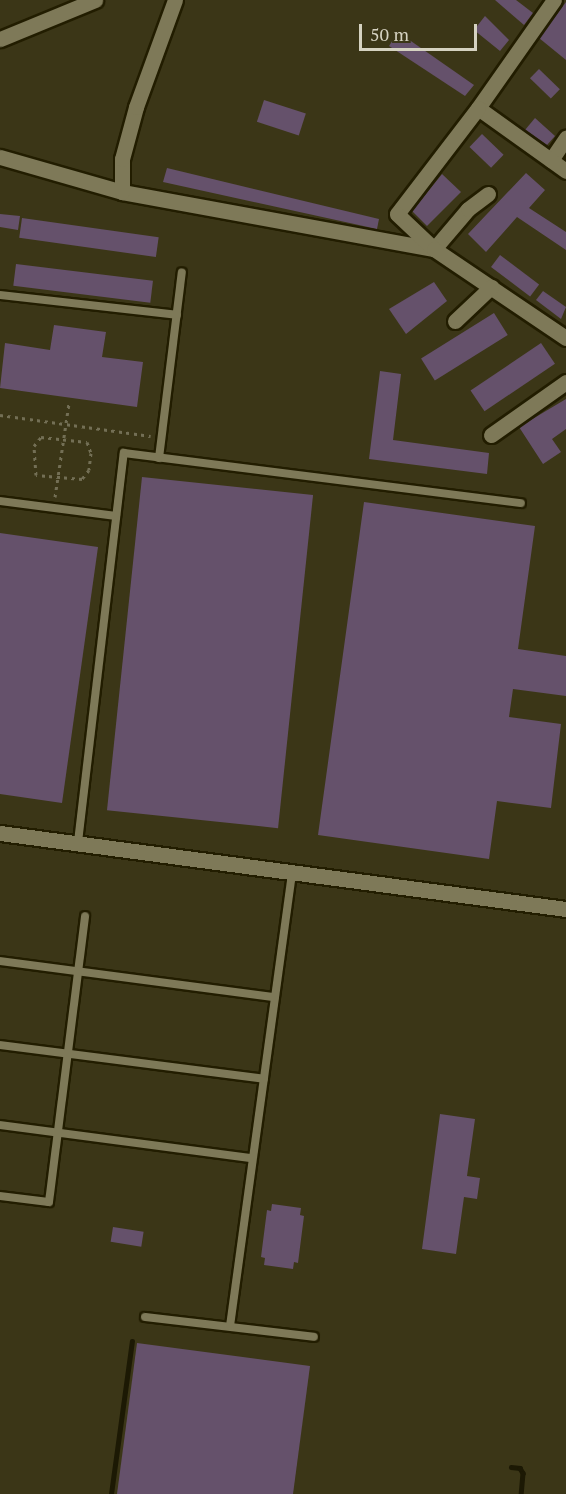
<!DOCTYPE html>
<html>
<head>
<meta charset="utf-8">
<style>
	body { margin:0 }
	#map { position:relative; width:566px; height:1494px; overflow:hidden; background:#3b3617; font-family:"PT Serif",serif }
	div>[style] { position:absolute }
	.stream>* { height:4.5px; margin:-2.25px; padding:0 2.25px; transform-origin:2.25px; border-radius:2.25px; background:#1c1904 }
	.building>* { inset:0; background:#65516b; transform-origin:0 0 }
	.path>* { height:3px; margin-top:-1.5px; transform-origin:0; background:repeating-linear-gradient(90deg,#736f55 0 3px,transparent 0 7.5px) }
	.roads { filter:drop-shadow(2px 0 #221d00) drop-shadow(-2px 0 #221d00) drop-shadow(0 2px #221d00) drop-shadow(0 -2px #221d00) }
	.lane>* { height:8px; margin:-4px; padding:0 4px; transform-origin:4px; border-radius:4px; background:#7e7958 }
	.street>* { height:15px; margin:-7.5px; padding:0 7.5px; transform-origin:7.5px; border-radius:7.5px; background:#7e7958 }
	span { translate:-50% -50%; white-space:nowrap; text-align:center; line-height:1.15; -webkit-text-stroke:6px #3b3617; paint-order:stroke }
	.scale { position:absolute; left:359px; top:24px; width:118px; height:27px; box-sizing:border-box; border:3px solid #d5d2c1; border-top:0; padding-left:8px; font-size:18px; line-height:21px; white-space:nowrap; color:#d5d2c1; -webkit-text-stroke:4px #3b3617; paint-order:stroke }
</style>
</head>
<body>
<div id="map">
	<div class="stream">
		<i style="left:511px;top:1467px;width:9px;rotate:6deg"></i>
		<i style="left:520px;top:1468px;width:6px;rotate:59deg"></i>
		<i style="left:523px;top:1473px;width:21px;rotate:95deg"></i>
		<i style="left:111px;top:1494px;width:154px;rotate:-82.2deg"></i>
	</div>
	<div class="building">
		<i style="clip-path:polygon(495px 0,516px 0,533px 13px,524px 25px)"></i>
		<i style="clip-path:polygon(566px 2px,566px 60px,539px 38px)"></i>
		<i style="clip-path:polygon(485px 16px,509px 40px,500px 51px,474px 30px)"></i>
		<i style="clip-path:polygon(398px 32px,474px 85px,465px 96px,389px 46px)"></i>
		<i style="left:539px;top:69px;width:29px;height:13px;rotate:44deg"></i>
		<i style="left:264px;top:100px;width:44px;height:23px;rotate:18deg"></i>
		<i style="clip-path:polygon(535px 118px,555px 136px,547px 145px,525px 130px)"></i>
		<i style="left:482px;top:134px;width:30px;height:18px;rotate:44deg"></i>
		<i style="clip-path:polygon(167px 168px,379px 219px,377px 229px,163px 182px)"></i>
		<i style="clip-path:polygon(526px 173px,545px 190px,529px 208px,566px 232px,566px 250px,517px 217px,486px 252px,468px 234px)"></i>
		<i style="clip-path:polygon(442px 174px,461px 192px,427px 226px,412px 211px)"></i>
		<i style="clip-path:polygon(0 214px,20px 216px,18px 230px,0 227px)"></i>
		<i style="left:22px;top:218px;width:138px;height:20px;rotate:8deg"></i>
		<i style="left:500px;top:255px;width:49px;height:15px;rotate:37deg"></i>
		<i style="left:16px;top:264px;width:138px;height:22px;rotate:7deg"></i>
		<i style="clip-path:polygon(434px 282px,447px 301px,406px 334px,389px 309px)"></i>
		<i style="clip-path:polygon(543px 291px,566px 307px,561px 319px,536px 300px)"></i>
		<i style="left:494px;top:313px;width:26px;height:86px;rotate:58deg"></i>
		<i style="clip-path:polygon(54px 325px,106px 332px,102px 357px,143px 362px,137px 407px,0 388px,5px 343px,50px 350px)"></i>
		<i style="left:541px;top:343px;width:25px;height:85px;rotate:56deg"></i>
		<i style="clip-path:polygon(380px 371px,401px 374px,393px 440px,489px 453px,487px 474px,369px 459px)"></i>
		<i style="clip-path:polygon(566px 399px,566px 429px,552px 439px,561px 452px,543px 464px,519px 427px)"></i>
		<i style="left:142px;top:477px;width:172px;height:335px;rotate:6deg"></i>
		<i style="clip-path:polygon(364px 502px,535px 526px,518px 649px,566px 656px,566px 696px,513px 689px,509px 717px,561px 724px,551px 808px,497px 801px,489px 859px,318px 835px)"></i>
		<i style="clip-path:polygon(0 533px,98px 547px,62px 803px,0 794px)"></i>
		<i style="clip-path:polygon(440px 1114px,475px 1119px,467px 1176px,480px 1178px,477px 1199px,464px 1197px,456px 1254px,422px 1249px)"></i>
		<i style="clip-path:polygon(272px 1204px,301px 1208px,300px 1215px,304px 1216px,298px 1263px,294px 1262px,293px 1269px,264px 1265px,265px 1258px,261px 1257px,267px 1210px,271px 1211px)"></i>
		<i style="left:113px;top:1227px;width:31px;height:15px;rotate:9deg"></i>
		<i style="clip-path:polygon(137px 1343px,310px 1366px,293px 1494px,117px 1494px)"></i>
	</div>
	<div class="path">
		<i style="left:0;top:415px;width:152px;rotate:7.9deg"></i>
		<i style="left:41px;top:437px;width:46px;rotate:6.2deg"></i>
		<i style="left:87px;top:442px;width:12px;rotate:70deg"></i>
		<i style="left:91px;top:453px;width:17px;rotate:97deg"></i>
		<i style="left:89px;top:470px;width:11px;rotate:128deg"></i>
		<i style="left:82px;top:479px;width:46px;rotate:-175deg"></i>
		<i style="left:36px;top:475px;width:29px;rotate:-94deg"></i>
		<i style="left:34px;top:446px;width:11px;rotate:-52deg"></i>
		<i style="left:55px;top:497px;width:95px;rotate:-81.5deg"></i>
	</div>
	<div class="roads">
		<div class="lane">
			<i style="left:0;top:295px;width:178px;rotate:6.4deg"></i>
			<i style="left:159px;top:458px;width:187px;rotate:-83deg"></i>
			<i style="left:0;top:501px;width:117px;rotate:7.4deg"></i>
			<i style="left:78px;top:842px;width:392px;rotate:-83.3deg"></i>
			<i style="left:124px;top:453px;width:400px;rotate:7.2deg"></i>
			<i style="left:0;top:961px;width:277px;rotate:7.5deg"></i>
			<i style="left:0;top:1045px;width:266px;rotate:7.3deg"></i>
			<i style="left:0;top:1125px;width:254px;rotate:7.5deg"></i>
			<i style="left:0;top:1196px;width:49px;rotate:7deg"></i>
			<i style="left:49px;top:1202px;width:288px;rotate:-82.8deg"></i>
			<i style="left:145px;top:1317px;width:170px;rotate:6.7deg"></i>
			<i style="left:230px;top:1326px;width:459px;rotate:-82.2deg"></i>
		</div>
		<div class="street">
			<i style="left:0;top:39px;width:103px;rotate:-22.3deg"></i>
			<i style="left:478px;top:108px;width:132px;rotate:-54.9deg"></i>
			<i style="left:0;top:157px;width:127px;rotate:16deg"></i>
			<i style="left:122px;top:192px;width:317px;rotate:10.4deg"></i>
			<i style="left:434px;top:249px;width:52px;rotate:-49.6deg"></i>
			<i style="left:468px;top:209px;width:25px;rotate:-37deg"></i>
			<i style="left:551px;top:160px;width:27px;rotate:-56deg"></i>
			<i style="left:566px;top:171px;width:108px;rotate:-144.4deg"></i>
			<i style="left:478px;top:108px;width:133px;rotate:127.4deg"></i>
			<i style="left:397px;top:214px;width:51px;rotate:43.4deg"></i>
			<i style="left:434px;top:249px;width:159px;rotate:34deg"></i>
			<i style="left:122px;top:192px;width:33px;rotate:-90deg"></i>
			<i style="left:122px;top:159px;width:54px;rotate:-74.9deg"></i>
			<i style="left:136px;top:107px;width:114px;rotate:-70deg"></i>
			<i style="left:455px;top:321px;width:50px;rotate:-43.4deg"></i>
			<i style="left:491px;top:435px;width:92px;rotate:-35.2deg"></i>
			<i style="left:0;top:833px;width:571px;rotate:7.65deg"></i>
		</div>
	</div>
	<div class="scale">50 m</div>
</div>
</body>
</html>
